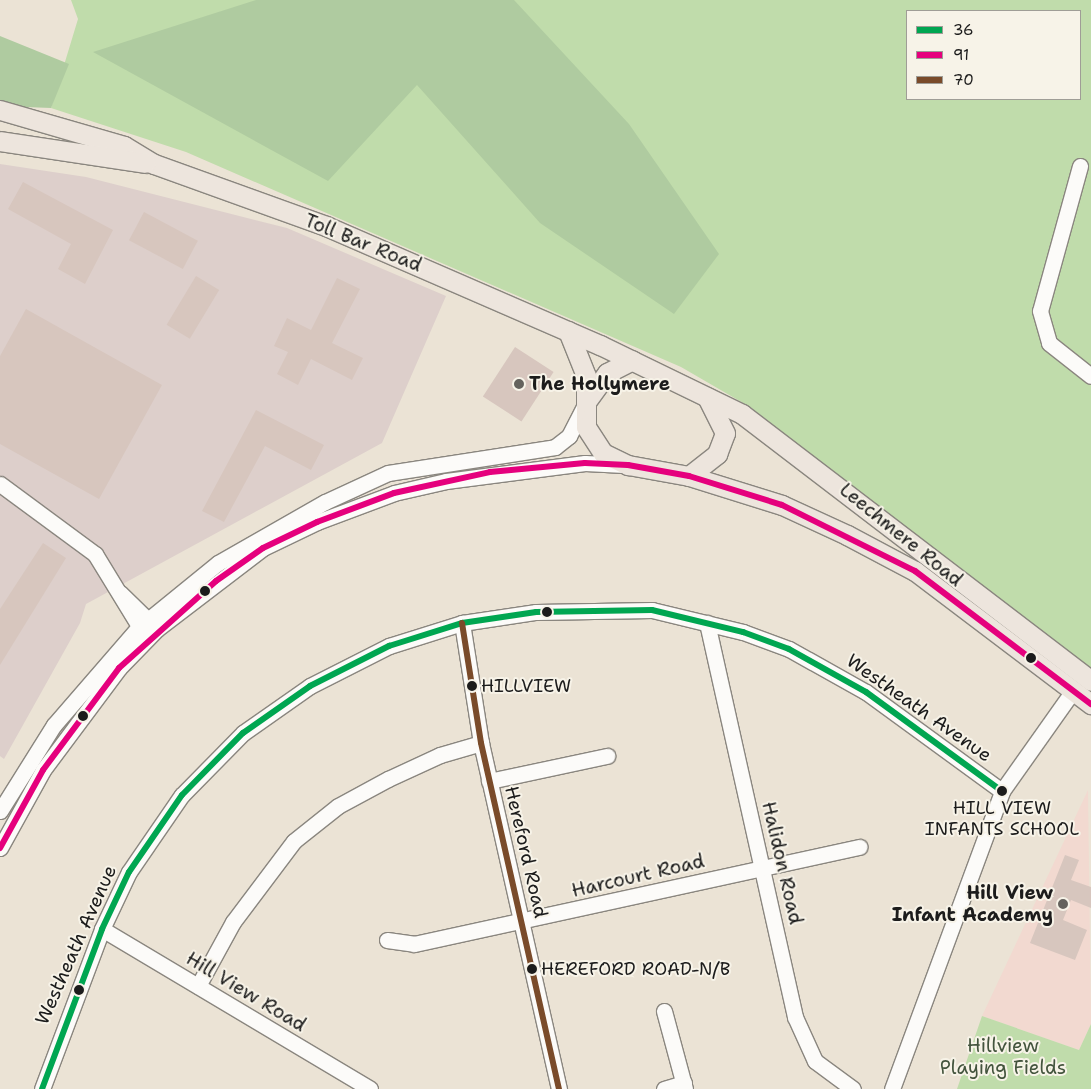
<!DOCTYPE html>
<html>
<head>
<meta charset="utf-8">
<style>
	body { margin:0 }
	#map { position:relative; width:1091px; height:1089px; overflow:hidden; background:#ebe3d5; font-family:"Shantell Sans",sans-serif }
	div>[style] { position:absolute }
	.built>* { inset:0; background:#f2d9d0 }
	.industrial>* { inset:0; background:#ddcfcb }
	.green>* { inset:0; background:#c0dcab }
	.forest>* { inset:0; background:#afcba0 }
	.building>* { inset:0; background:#d7c6be; transform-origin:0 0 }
	.roads { filter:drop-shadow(1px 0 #8a867f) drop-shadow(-1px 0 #8a867f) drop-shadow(0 1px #8a867f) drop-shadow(0 -1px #8a867f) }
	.minor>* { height:15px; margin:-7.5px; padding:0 7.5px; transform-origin:7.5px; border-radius:7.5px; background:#fcfbf9 }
	.major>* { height:19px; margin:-9.5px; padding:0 9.5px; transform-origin:9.5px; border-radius:9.5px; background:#ede5dd }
	.bus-1>* { height:6px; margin:-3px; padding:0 3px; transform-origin:3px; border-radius:3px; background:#00a651 }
	.bus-2>* { height:6px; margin:-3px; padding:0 3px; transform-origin:3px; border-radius:3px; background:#e5007d }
	.bus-3>* { height:6px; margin:-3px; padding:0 3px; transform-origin:3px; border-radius:3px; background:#7a4b2a }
	.dots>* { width:14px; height:14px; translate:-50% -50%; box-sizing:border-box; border:2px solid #f7f3e8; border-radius:50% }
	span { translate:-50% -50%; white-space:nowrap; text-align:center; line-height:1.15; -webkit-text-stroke:4px #f7f3e8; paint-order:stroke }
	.bus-label { font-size:18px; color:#1c1c1c }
	.left { translate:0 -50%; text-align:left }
	.street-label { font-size:19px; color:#1c1c1c }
	.poi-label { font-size:19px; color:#1c1c1c; font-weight:700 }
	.right { translate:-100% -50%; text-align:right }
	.park-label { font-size:19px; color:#43543d }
	.legend { position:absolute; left:906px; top:10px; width:175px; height:90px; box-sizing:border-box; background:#f7f3e8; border:1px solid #9f9d96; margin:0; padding:6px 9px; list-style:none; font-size:15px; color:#1c1c1c }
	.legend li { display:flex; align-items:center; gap:10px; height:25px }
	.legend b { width:25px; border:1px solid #9f9d96 }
</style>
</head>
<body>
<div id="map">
	<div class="built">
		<i style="clip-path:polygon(1088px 790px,1091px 1024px,1079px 1050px,982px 1016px)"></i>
	</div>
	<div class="industrial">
		<i style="clip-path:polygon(0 164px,86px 177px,287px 228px,446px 296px,382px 443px,86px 604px,80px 623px,4px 759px,0 756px)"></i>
	</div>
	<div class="green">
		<i style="clip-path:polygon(evenodd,71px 0,1091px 0,1091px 672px,750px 407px,681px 367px,186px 152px,51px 108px,78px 19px,71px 0,907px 11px,1080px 11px,1080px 99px,907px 99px,907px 11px)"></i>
		<i style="clip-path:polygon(982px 1016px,1079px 1050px,1091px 1024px,1091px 1089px,957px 1089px)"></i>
	</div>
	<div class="forest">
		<i style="clip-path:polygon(256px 0,514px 0,629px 124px,719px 254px,674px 314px,540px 223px,417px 85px,328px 181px,93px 52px)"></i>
		<i style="clip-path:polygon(0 36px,69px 64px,51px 108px,0 106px)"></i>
	</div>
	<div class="building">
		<i style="clip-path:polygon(23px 182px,113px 230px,85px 284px,58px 269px,71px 244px,8px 209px)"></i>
		<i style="left:144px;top:212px;width:61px;height:32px;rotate:28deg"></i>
		<i style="left:196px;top:276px;width:27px;height:57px;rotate:31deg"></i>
		<i style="clip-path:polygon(337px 278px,360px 289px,332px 343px,363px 358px,352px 380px,311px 359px,298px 385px,277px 374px,288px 352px,274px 346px,287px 318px,311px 330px)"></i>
		<i style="clip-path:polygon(26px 309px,162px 385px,99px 499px,0 444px,0 356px)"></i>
		<i style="left:515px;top:347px;width:46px;height:59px;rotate:33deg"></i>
		<i style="clip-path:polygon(256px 410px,324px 445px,311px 470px,265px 446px,224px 522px,202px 511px)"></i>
		<i style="clip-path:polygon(43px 543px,66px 558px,0 665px,0 609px)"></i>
		<i style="clip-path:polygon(1065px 855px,1079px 860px,1071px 880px,1091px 887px,1091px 908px,1071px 900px,1063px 920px,1087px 930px,1075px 960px,1030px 943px)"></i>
	</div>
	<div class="roads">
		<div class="minor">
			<i style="left:1080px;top:166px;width:150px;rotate:105.4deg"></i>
			<i style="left:1040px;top:311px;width:33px;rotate:74deg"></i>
			<i style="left:1049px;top:343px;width:53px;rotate:38.2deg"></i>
			<i style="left:0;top:484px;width:118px;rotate:36.4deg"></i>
			<i style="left:95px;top:554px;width:96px;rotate:58.6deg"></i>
			<i style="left:120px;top:593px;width:49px;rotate:44.2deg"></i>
			<i style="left:462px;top:623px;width:121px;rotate:81deg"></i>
			<i style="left:481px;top:743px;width:355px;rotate:77.3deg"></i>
			<i style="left:707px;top:623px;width:404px;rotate:77.4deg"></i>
			<i style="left:795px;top:1017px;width:48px;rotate:65.6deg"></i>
			<i style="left:815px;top:1061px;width:47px;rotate:36.4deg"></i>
			<i style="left:489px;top:781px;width:121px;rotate:-12deg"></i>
			<i style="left:0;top:811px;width:102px;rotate:-57.9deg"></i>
			<i style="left:54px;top:725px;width:128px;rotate:-49.1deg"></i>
			<i style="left:138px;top:628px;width:103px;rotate:-39.1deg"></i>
			<i style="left:218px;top:563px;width:123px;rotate:-29.7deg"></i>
			<i style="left:325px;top:502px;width:69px;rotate:-24.7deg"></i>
			<i style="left:388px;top:473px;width:169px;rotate:-8.8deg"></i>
			<i style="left:555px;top:447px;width:18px;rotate:-38deg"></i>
			<i style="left:569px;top:436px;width:31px;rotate:-63deg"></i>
			<i style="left:0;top:848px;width:89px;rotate:-61.1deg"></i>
			<i style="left:43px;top:770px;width:127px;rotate:-53.3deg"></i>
			<i style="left:119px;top:668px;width:54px;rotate:-45.7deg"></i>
			<i style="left:157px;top:629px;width:133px;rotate:-37.4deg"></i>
			<i style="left:263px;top:548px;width:60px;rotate:-25.7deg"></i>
			<i style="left:317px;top:522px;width:82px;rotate:-20.6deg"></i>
			<i style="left:394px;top:493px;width:53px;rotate:-13deg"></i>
			<i style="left:446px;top:481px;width:140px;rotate:-7.4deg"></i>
			<i style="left:585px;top:463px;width:39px;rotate:3deg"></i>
			<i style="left:102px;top:929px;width:312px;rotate:30.8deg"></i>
			<i style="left:387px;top:940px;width:27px;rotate:8deg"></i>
			<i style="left:414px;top:944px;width:456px;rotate:-12.3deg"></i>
			<i style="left:198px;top:986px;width:73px;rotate:-61.3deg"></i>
			<i style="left:233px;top:922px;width:101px;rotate:-53deg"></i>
			<i style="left:294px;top:841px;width:56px;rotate:-38.5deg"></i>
			<i style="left:338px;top:806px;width:57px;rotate:-28.4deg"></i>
			<i style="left:388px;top:779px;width:57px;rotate:-24.8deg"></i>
			<i style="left:440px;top:755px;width:43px;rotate:-16.3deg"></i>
			<i style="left:664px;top:1011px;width:81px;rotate:74.9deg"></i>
			<i style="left:42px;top:1089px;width:171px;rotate:-69.4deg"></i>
			<i style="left:102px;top:929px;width:63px;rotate:-64.7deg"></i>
			<i style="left:129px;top:872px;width:93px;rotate:-55.5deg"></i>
			<i style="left:182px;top:795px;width:87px;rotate:-45.5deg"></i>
			<i style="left:243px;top:733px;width:82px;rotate:-35deg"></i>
			<i style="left:310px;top:686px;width:89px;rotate:-26.9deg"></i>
			<i style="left:389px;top:646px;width:77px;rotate:-17.5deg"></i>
			<i style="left:462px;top:623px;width:75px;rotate:-8.5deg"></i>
			<i style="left:536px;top:612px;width:116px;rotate:-1deg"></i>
			<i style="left:652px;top:610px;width:94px;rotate:13.6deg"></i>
			<i style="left:743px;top:632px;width:49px;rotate:20.3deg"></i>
			<i style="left:789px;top:649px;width:88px;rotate:29.2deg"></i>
			<i style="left:866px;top:692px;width:168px;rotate:36.1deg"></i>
			<i style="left:664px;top:1089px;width:21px;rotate:-17deg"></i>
			<i style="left:892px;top:1089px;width:318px;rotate:-69.7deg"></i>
			<i style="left:1002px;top:791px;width:121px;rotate:-54.7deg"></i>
		</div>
		<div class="major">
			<i style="left:0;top:110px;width:129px;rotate:16.2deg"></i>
			<i style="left:124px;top:146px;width:35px;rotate:31deg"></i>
			<i style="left:154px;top:164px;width:183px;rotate:19.8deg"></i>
			<i style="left:326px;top:226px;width:299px;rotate:23.5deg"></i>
			<i style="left:600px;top:345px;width:158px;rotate:25.9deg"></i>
			<i style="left:742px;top:414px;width:439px;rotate:37.4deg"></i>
			<i style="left:0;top:141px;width:147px;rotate:8.6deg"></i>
			<i style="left:568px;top:331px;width:48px;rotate:68.2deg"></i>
			<i style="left:586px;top:376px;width:51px;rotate:90deg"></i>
			<i style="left:586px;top:427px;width:31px;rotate:57deg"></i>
			<i style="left:603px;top:453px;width:28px;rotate:26deg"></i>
			<i style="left:628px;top:465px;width:62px;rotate:10.2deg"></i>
			<i style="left:689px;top:476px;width:97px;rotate:17.3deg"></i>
			<i style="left:782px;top:505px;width:72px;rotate:24.8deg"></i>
			<i style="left:847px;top:535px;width:77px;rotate:27.9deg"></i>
			<i style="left:915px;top:571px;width:221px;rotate:37.1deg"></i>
			<i style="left:586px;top:402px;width:36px;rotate:-54deg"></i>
			<i style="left:607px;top:373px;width:28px;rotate:-27deg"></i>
			<i style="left:689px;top:476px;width:36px;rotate:-38deg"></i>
			<i style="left:717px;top:454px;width:22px;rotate:-69deg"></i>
			<i style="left:725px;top:433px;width:40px;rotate:-116.6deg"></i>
		</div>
	</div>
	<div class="bus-1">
		<i style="left:42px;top:1089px;width:171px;rotate:-69.4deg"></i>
		<i style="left:102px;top:929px;width:63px;rotate:-64.7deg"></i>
		<i style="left:129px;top:872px;width:93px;rotate:-55.5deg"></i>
		<i style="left:182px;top:795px;width:87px;rotate:-45.5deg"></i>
		<i style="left:243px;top:733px;width:82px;rotate:-35deg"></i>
		<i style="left:310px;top:686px;width:89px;rotate:-26.9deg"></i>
		<i style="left:389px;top:646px;width:77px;rotate:-17.5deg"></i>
		<i style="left:462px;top:623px;width:75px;rotate:-8.5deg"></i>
		<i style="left:536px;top:612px;width:116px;rotate:-1deg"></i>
		<i style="left:652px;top:610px;width:94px;rotate:13.6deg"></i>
		<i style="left:743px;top:632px;width:49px;rotate:20.3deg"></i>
		<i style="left:789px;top:649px;width:88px;rotate:29.2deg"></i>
		<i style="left:866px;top:692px;width:168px;rotate:36.1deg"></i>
	</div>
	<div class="bus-2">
		<i style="left:0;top:848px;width:89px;rotate:-61.1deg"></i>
		<i style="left:43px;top:770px;width:127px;rotate:-53.3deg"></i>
		<i style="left:119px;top:668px;width:130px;rotate:-41.9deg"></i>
		<i style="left:216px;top:581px;width:57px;rotate:-35.1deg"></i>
		<i style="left:263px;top:548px;width:60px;rotate:-25.7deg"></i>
		<i style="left:317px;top:522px;width:82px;rotate:-20.6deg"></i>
		<i style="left:394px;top:493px;width:98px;rotate:-12.3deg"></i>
		<i style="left:490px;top:472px;width:95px;rotate:-5.4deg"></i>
		<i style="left:585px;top:463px;width:43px;rotate:2.7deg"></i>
		<i style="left:628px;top:465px;width:62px;rotate:10.2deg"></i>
		<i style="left:689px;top:476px;width:97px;rotate:17.3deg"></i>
		<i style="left:782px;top:505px;width:148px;rotate:26.4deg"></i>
		<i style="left:915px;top:571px;width:221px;rotate:37.1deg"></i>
	</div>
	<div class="bus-3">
		<i style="left:462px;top:623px;width:121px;rotate:81deg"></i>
		<i style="left:481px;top:743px;width:355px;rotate:77.3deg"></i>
	</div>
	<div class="dots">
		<i style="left:519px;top:384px;background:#64625d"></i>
		<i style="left:205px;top:591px;background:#1c1c1c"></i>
		<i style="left:547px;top:612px;background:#1c1c1c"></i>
		<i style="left:1031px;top:658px;background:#1c1c1c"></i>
		<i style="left:472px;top:686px;background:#1c1c1c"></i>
		<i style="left:83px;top:716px;background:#1c1c1c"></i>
		<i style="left:1002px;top:791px;background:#1c1c1c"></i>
		<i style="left:1063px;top:904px;background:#64625d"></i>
		<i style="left:532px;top:969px;background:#1c1c1c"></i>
		<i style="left:79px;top:990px;background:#1c1c1c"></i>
	</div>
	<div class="bus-label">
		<span class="left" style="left:481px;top:686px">HILLVIEW</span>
		<span style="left:1002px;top:819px">HILL VIEW<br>INFANTS SCHOOL</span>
		<span class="left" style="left:541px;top:969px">HEREFORD ROAD-N/B</span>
	</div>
	<div class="street-label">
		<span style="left:363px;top:243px;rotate:22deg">Toll Bar Road</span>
		<span style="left:901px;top:535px;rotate:39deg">Leechmere Road</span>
		<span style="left:919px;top:708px;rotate:35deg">Westheath Avenue</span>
		<span style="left:526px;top:852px;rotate:77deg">Hereford Road</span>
		<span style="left:782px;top:863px;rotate:77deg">Halidon Road</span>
		<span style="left:638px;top:876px;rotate:-13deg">Harcourt Road</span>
		<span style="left:76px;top:945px;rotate:-66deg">Westheath Avenue</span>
		<span style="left:246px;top:992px;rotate:31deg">Hill View Road</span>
	</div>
	<div class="poi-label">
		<span class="left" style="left:529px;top:384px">The Hollymere</span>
		<span class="right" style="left:1053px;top:904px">Hill View<br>Infant Academy</span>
	</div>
	<div class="park-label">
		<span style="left:1003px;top:1057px">Hillview<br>Playing Fields</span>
	</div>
	<ul class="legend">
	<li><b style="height:6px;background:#00a651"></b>36</li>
	<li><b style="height:6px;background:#e5007d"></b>91</li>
	<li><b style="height:6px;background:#7a4b2a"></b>70</li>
	</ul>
</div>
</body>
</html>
